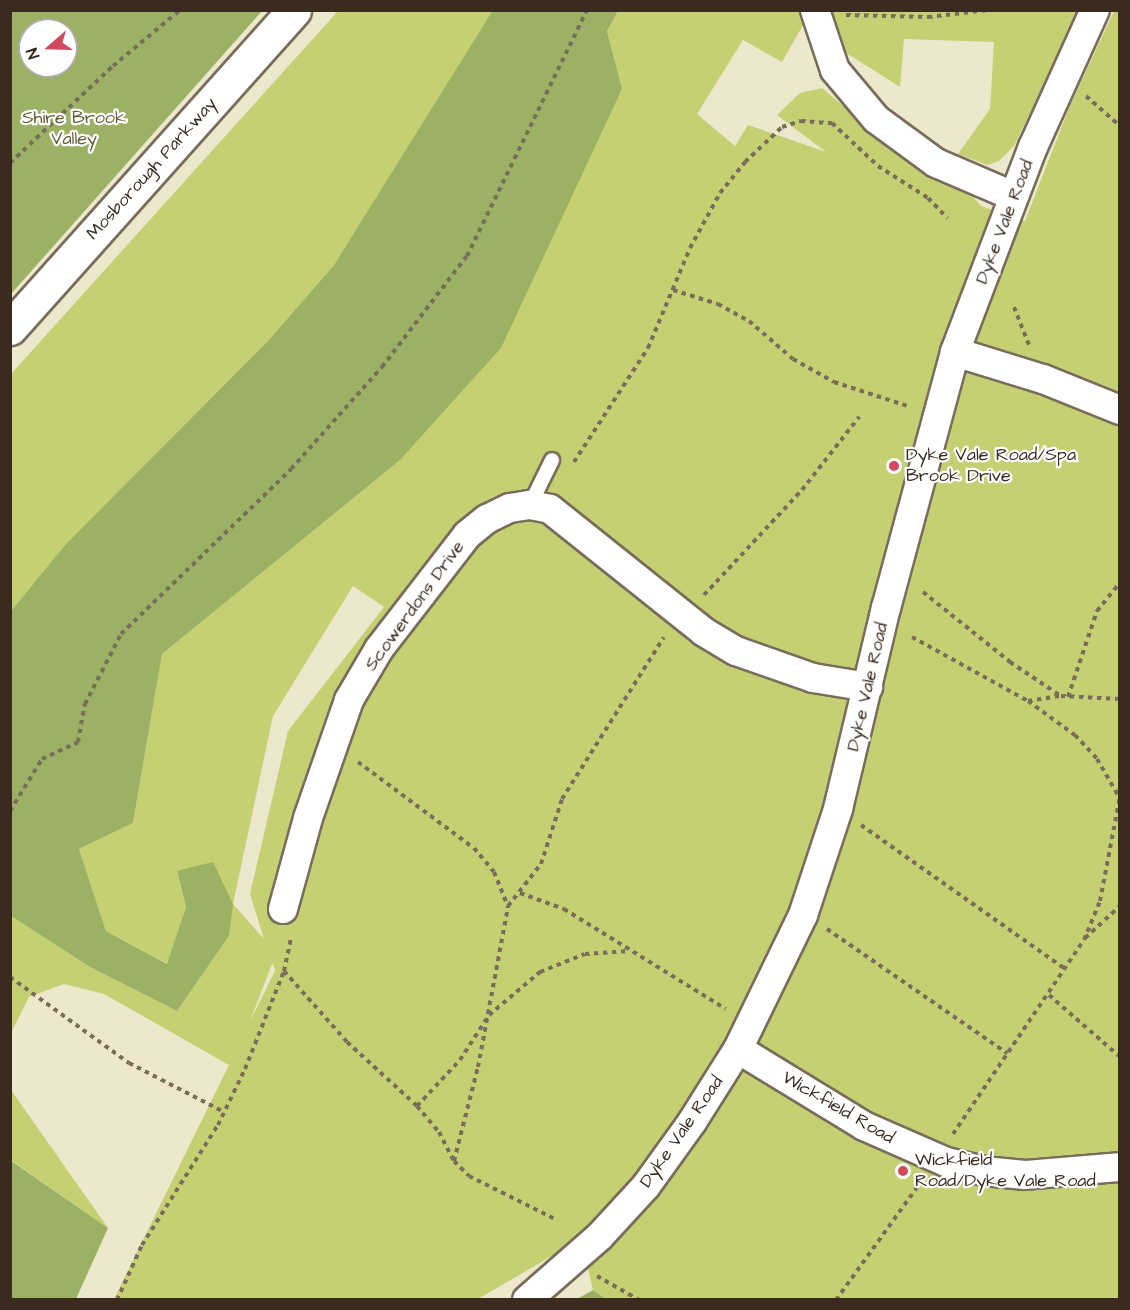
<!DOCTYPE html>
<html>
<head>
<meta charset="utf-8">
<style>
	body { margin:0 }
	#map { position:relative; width:1130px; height:1310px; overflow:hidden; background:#ede8cc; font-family:"Architects Daughter",sans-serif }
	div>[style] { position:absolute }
	.green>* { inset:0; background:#c4d072 }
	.forest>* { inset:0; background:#9bb264 }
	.path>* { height:4px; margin-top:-2px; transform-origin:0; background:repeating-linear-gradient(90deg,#796c5b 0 4.5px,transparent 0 9px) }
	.roads { filter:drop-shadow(2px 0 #796c5b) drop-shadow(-2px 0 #796c5b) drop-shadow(0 2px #796c5b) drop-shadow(0 -2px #796c5b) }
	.service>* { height:14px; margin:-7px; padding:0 7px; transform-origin:7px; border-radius:7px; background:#fff }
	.minor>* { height:28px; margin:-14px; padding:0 14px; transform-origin:14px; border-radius:14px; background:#fff }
	.trunk>* { height:33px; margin:-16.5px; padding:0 16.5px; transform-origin:16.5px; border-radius:16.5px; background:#fff }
	.dots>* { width:16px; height:16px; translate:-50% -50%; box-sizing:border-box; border:3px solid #fff; border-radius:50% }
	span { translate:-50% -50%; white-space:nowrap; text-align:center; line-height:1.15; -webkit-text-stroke:4.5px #fff; paint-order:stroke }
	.park-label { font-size:18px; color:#645c37 }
	.street-label { font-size:18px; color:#3b2a1e }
	.poi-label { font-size:18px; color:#3b2a1e }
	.left { translate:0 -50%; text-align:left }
	.frame { position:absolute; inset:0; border:12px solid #3b2a1e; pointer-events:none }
	.north { position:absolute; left:18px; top:18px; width:60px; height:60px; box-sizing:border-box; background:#fff; border:2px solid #b1aaa5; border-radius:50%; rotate:250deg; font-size:16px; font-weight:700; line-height:24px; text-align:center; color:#3b2a1e }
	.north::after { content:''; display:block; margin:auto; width:21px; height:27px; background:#d1495b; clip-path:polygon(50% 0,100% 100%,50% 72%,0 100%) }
</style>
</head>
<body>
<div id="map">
	<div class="green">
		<i style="clip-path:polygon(338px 11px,493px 11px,334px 265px,267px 342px,65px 545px,11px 611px,11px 374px)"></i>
		<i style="clip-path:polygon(evenodd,618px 11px,802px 11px,803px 25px,782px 62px,743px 40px,697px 114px,735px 146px,748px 125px,826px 152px,777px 115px,800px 93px,822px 88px,906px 159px,970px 193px,981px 206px,1025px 221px,1069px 108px,1114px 11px,1119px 11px,1119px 1299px,606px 1299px,593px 1290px,581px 1239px,478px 1299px,114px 1299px,229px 1065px,104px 994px,64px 984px,29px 997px,12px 1031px,11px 1067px,11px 916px,90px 967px,177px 1011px,229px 936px,177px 871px,186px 907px,168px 964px,106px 931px,79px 849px,133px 823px,162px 654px,399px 461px,622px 90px,607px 31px,618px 11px,353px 586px,384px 607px,288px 731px,250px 894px,264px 939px,233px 904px,273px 716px,353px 586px,618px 11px,273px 964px,275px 971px,250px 1021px,272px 964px,273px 964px)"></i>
		<i style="clip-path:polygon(828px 11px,1080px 11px,1014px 146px,999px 161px,987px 165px,958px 154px,990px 109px,994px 42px,904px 39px,900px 87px,840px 49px)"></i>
		<i style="clip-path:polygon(11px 1090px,108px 1228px,11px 1160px)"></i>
	</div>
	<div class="forest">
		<i style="clip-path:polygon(evenodd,11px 10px,262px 11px,11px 294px,10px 11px,11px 10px,30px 30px,66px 30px,66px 66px,30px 66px,30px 30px)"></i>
		<i style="clip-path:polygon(493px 10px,618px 11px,607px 31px,622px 89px,501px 348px,399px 461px,162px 654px,133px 823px,79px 849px,106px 931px,167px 964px,186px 907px,177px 871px,213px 862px,233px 904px,229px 936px,177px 1011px,90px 967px,11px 916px,11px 611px,65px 545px,267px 342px,334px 265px)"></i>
		<i style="clip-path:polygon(10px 1160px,108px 1228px,76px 1299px,11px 1299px)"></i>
		<i style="clip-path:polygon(593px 1290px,606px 1299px,577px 1299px)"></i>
	</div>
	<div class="path">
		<i style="left:846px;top:15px;width:82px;rotate:1.4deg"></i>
		<i style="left:928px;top:17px;width:61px;rotate:-6.5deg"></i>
		<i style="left:1086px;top:96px;width:45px;rotate:41.4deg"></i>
		<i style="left:10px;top:163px;width:141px;rotate:-43.3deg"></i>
		<i style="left:113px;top:66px;width:87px;rotate:-39.9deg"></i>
		<i style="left:673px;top:290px;width:47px;rotate:17.3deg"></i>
		<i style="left:718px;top:304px;width:35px;rotate:29deg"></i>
		<i style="left:749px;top:321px;width:58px;rotate:40.8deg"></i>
		<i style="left:793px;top:359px;width:47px;rotate:29.3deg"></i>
		<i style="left:834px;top:382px;width:81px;rotate:18deg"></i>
		<i style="left:1014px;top:307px;width:41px;rotate:68.5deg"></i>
		<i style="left:574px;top:462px;width:136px;rotate:-57deg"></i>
		<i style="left:648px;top:348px;width:108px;rotate:-67.2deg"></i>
		<i style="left:690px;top:248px;width:63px;rotate:-61.4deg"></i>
		<i style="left:720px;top:193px;width:40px;rotate:-51deg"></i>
		<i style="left:745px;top:162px;width:51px;rotate:-43.4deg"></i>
		<i style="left:782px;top:127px;width:20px;rotate:-18deg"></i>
		<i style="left:801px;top:121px;width:31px;rotate:4deg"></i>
		<i style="left:832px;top:123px;width:63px;rotate:43.1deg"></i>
		<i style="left:878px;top:166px;width:59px;rotate:32.6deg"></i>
		<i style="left:928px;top:198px;width:28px;rotate:46deg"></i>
		<i style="left:923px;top:592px;width:112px;rotate:38.8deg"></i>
		<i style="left:1010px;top:662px;width:61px;rotate:33.7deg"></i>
		<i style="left:704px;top:595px;width:144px;rotate:-47deg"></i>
		<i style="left:802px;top:490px;width:93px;rotate:-52deg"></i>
		<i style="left:912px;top:637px;width:132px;rotate:28.9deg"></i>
		<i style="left:1028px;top:701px;width:58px;rotate:35.9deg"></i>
		<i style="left:1075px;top:735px;width:33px;rotate:47deg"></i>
		<i style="left:1097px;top:759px;width:44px;rotate:59.9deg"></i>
		<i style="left:1068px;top:697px;width:91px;rotate:-71.4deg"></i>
		<i style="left:1097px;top:611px;width:36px;rotate:-51deg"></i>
		<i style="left:1028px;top:701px;width:33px;rotate:-9deg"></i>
		<i style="left:1061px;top:696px;width:59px;rotate:2.9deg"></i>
		<i style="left:358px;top:762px;width:144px;rotate:36.6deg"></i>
		<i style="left:474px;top:848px;width:31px;rotate:50deg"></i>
		<i style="left:494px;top:872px;width:37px;rotate:68deg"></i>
		<i style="left:10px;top:811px;width:61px;rotate:-58.4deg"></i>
		<i style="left:42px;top:759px;width:40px;rotate:-25deg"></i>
		<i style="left:78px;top:742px;width:39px;rotate:-80deg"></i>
		<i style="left:85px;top:704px;width:79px;rotate:-62.8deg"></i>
		<i style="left:121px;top:634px;width:237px;rotate:-44.1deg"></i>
		<i style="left:291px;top:469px;width:137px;rotate:-48.3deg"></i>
		<i style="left:382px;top:367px;width:140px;rotate:-52.6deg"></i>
		<i style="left:467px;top:256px;width:274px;rotate:-64deg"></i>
		<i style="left:861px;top:825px;width:248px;rotate:35.2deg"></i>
		<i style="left:520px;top:893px;width:47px;rotate:20deg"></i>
		<i style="left:564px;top:909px;width:190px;rotate:31.7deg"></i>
		<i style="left:827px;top:929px;width:219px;rotate:34.6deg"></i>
		<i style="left:1085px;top:938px;width:47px;rotate:-42.4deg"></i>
		<i style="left:284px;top:971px;width:95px;rotate:48.4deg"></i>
		<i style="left:347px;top:1042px;width:95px;rotate:42.4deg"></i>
		<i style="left:417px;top:1106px;width:34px;rotate:50deg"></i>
		<i style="left:439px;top:1132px;width:33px;rotate:63deg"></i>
		<i style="left:454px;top:1161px;width:21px;rotate:45deg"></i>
		<i style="left:469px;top:1176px;width:96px;rotate:26.6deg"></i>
		<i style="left:10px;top:977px;width:147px;rotate:35.9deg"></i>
		<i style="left:129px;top:1063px;width:107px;rotate:27.3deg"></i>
		<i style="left:1049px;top:995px;width:94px;rotate:41.1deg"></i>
		<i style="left:417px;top:1106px;width:63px;rotate:-46.9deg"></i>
		<i style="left:460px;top:1060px;width:54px;rotate:-57.2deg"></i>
		<i style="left:489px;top:1015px;width:67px;rotate:-40.1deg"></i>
		<i style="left:540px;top:972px;width:48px;rotate:-21.8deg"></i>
		<i style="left:585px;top:954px;width:44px;rotate:-3.9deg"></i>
		<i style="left:953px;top:1134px;width:234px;rotate:-56deg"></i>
		<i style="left:1084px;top:940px;width:42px;rotate:-67.7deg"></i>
		<i style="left:1100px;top:901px;width:107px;rotate:-79.2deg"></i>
		<i style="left:454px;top:1161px;width:97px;rotate:-75.7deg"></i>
		<i style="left:478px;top:1067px;width:164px;rotate:-79.4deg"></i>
		<i style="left:508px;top:906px;width:53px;rotate:-51.8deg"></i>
		<i style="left:541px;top:864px;width:68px;rotate:-72.1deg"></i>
		<i style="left:562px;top:799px;width:191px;rotate:-57.8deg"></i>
		<i style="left:597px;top:1276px;width:48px;rotate:29.7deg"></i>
		<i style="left:117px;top:1300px;width:60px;rotate:-65.6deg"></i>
		<i style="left:142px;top:1245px;width:142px;rotate:-57.7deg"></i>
		<i style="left:218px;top:1125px;width:62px;rotate:-64.3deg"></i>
		<i style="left:245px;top:1069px;width:105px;rotate:-68.3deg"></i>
		<i style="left:284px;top:971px;width:35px;rotate:-78deg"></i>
		<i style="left:836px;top:1300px;width:144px;rotate:-54.3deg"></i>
	</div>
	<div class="roads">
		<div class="service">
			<i style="left:530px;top:505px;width:50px;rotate:-63.9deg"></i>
		</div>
		<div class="minor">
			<i style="left:815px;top:10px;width:63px;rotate:71.6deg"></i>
			<i style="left:835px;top:70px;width:64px;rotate:50.1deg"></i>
			<i style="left:876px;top:119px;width:74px;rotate:36.3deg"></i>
			<i style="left:936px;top:163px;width:84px;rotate:23.2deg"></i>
			<i style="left:955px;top:352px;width:92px;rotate:17.1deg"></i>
			<i style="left:1043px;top:379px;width:83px;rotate:21.9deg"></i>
			<i style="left:283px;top:909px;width:94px;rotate:-74.6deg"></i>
			<i style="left:308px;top:818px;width:125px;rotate:-70.8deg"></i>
			<i style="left:349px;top:700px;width:59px;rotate:-59.5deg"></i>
			<i style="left:379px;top:649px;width:144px;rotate:-52.3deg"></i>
			<i style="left:467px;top:535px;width:26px;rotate:-39deg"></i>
			<i style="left:487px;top:519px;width:25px;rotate:-26deg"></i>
			<i style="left:510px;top:508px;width:20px;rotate:-9deg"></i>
			<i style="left:530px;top:505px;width:20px;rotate:11deg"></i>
			<i style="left:550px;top:509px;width:197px;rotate:38.6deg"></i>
			<i style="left:704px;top:632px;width:37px;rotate:31deg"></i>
			<i style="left:736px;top:651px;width:82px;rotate:19.3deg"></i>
			<i style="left:813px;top:678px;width:56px;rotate:9.3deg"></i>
			<i style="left:738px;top:1049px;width:148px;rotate:31.4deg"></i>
			<i style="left:864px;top:1126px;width:90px;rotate:23.7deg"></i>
			<i style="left:946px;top:1162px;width:39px;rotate:13deg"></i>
			<i style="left:984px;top:1171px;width:41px;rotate:5.6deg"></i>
			<i style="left:1025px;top:1175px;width:95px;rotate:-4.8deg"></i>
			<i style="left:527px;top:1300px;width:97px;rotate:-41.2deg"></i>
			<i style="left:600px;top:1236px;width:68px;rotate:-47.4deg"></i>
			<i style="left:646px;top:1186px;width:79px;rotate:-54.3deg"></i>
			<i style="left:692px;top:1122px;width:86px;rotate:-57.8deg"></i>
			<i style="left:738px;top:1049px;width:149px;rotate:-64.1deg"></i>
			<i style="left:803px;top:915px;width:112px;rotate:-71.7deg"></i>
			<i style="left:838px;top:809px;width:207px;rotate:-76.6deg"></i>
			<i style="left:886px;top:608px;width:265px;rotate:-74.9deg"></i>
			<i style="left:955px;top:352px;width:219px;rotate:-69.2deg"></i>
			<i style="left:1033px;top:147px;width:150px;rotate:-65.7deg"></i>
		</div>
		<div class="trunk">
			<i style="left:10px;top:328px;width:426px;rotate:-48.2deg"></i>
		</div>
	</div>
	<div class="dots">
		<i style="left:894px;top:466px;background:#d1495b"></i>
		<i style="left:903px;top:1171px;background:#d1495b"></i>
	</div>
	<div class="park-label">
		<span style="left:74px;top:129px">Shire Brook<br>Valley</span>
	</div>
	<div class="street-label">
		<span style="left:152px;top:169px;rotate:-48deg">Mosborough Parkway</span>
		<span style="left:1005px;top:222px;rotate:-69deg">Dyke Vale Road</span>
		<span style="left:415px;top:606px;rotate:-54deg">Scowerdons Drive</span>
		<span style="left:868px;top:687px;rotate:-77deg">Dyke Vale Road</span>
		<span style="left:838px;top:1108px;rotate:30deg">Wickfield Road</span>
		<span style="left:682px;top:1132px;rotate:-55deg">Dyke Vale Road</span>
	</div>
	<div class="poi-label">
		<span class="left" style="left:906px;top:466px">Dyke Vale Road/Spa<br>Brook Drive</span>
		<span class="left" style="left:915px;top:1171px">Wickfield<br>Road/Dyke Vale Road</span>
	</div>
	<div class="frame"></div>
	<div class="north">N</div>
</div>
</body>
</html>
